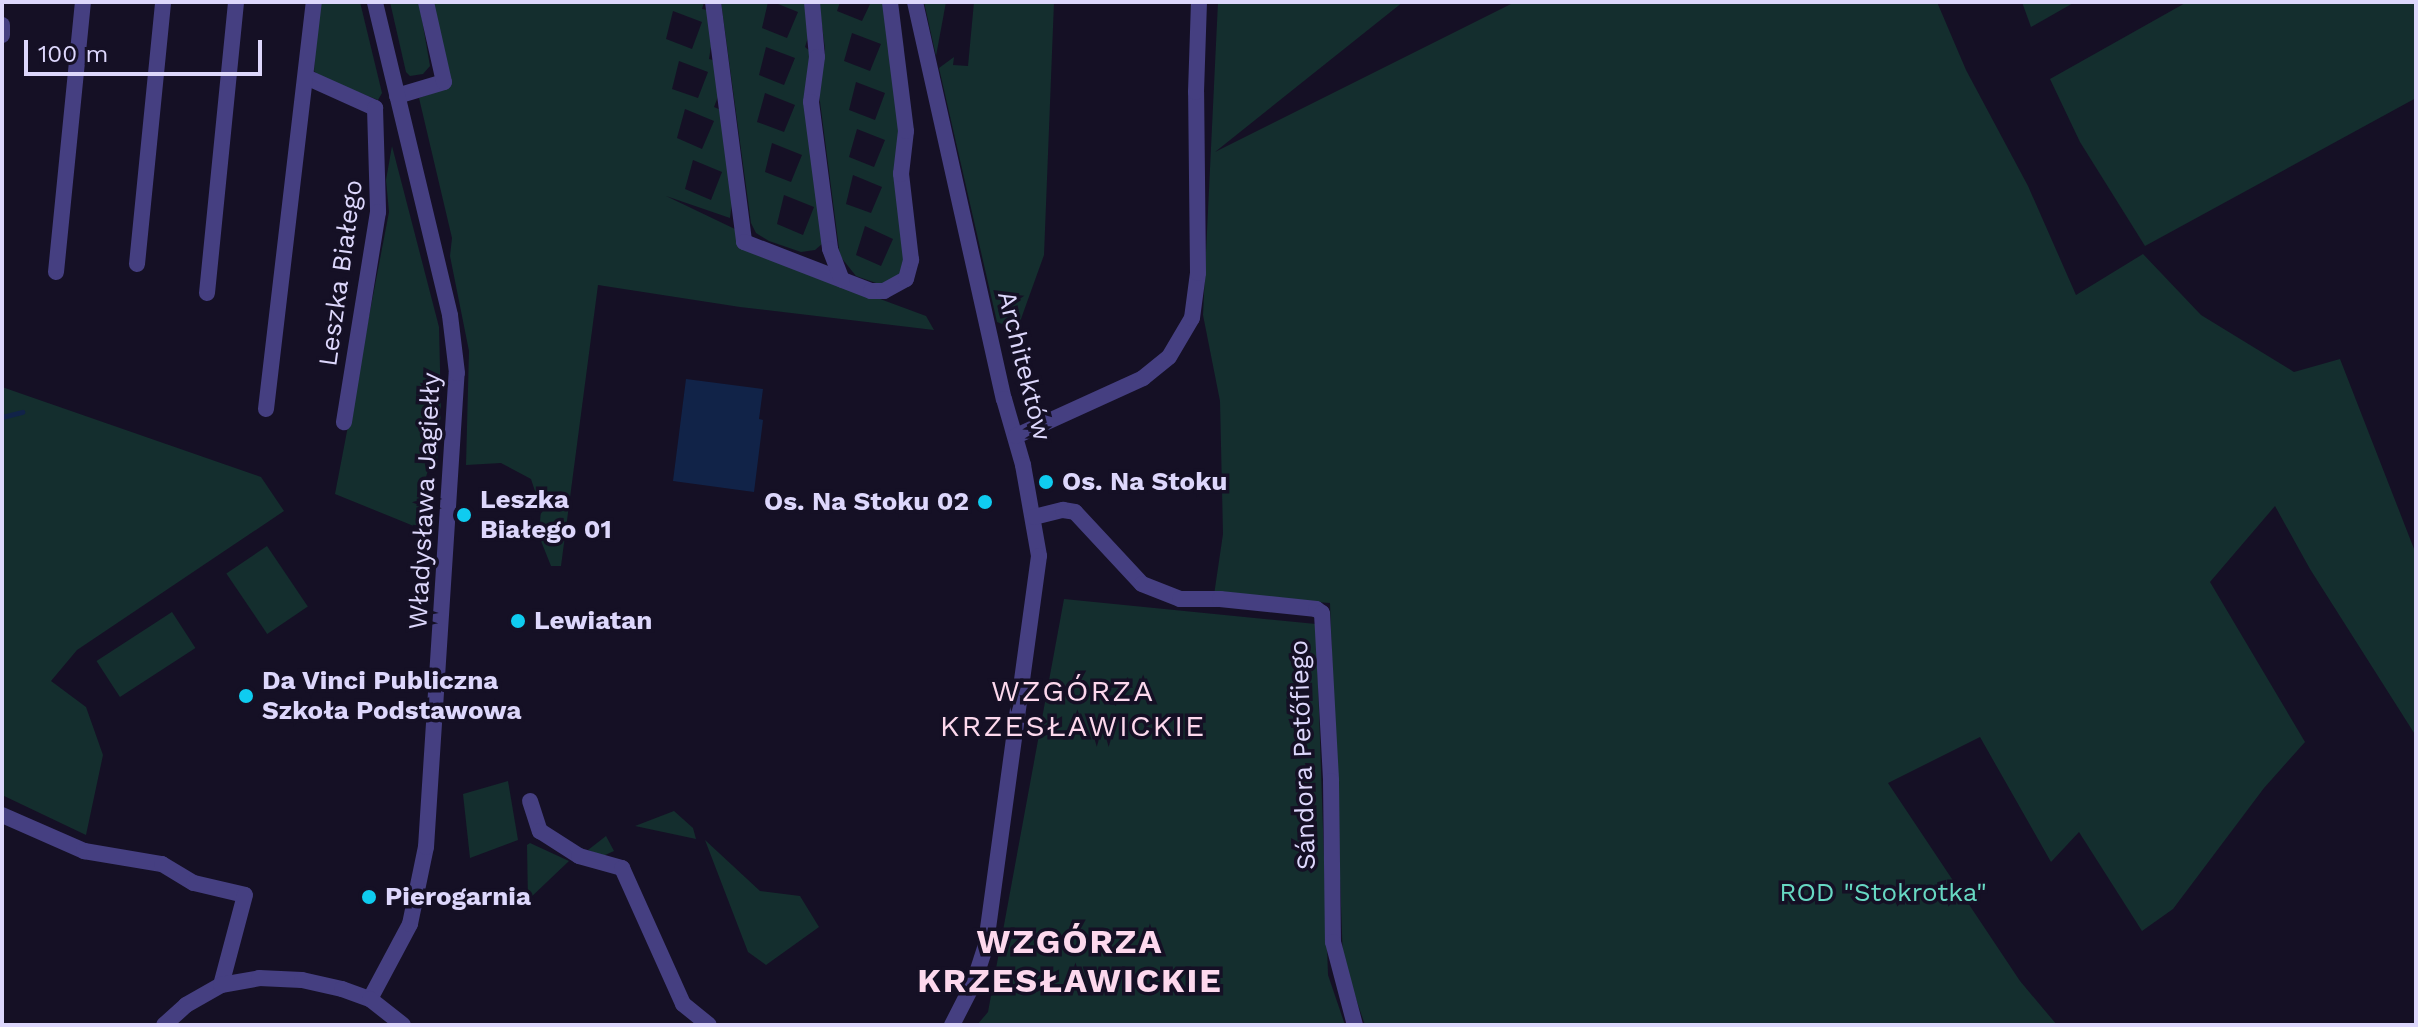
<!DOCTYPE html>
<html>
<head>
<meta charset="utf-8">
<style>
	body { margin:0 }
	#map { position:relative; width:2418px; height:1027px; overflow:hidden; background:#151025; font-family:"Work Sans",sans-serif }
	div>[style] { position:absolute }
	.green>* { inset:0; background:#142e2e; transform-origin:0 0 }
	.water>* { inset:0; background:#112348 }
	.stream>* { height:5px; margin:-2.5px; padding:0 2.5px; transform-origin:2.5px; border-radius:2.5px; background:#112348 }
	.minor>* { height:16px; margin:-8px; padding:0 8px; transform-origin:8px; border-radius:8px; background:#453f81 }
	.dots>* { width:22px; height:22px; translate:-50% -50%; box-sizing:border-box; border:4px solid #151025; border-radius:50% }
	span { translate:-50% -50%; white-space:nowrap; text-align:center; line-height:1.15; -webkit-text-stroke:7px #151025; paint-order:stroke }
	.street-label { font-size:26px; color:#ddd7fc }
	.poi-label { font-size:26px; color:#ddd7fc; font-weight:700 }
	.left { translate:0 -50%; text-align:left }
	.right { translate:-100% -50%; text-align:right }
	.park-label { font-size:26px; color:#67d8c3 }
	.quarter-label { font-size:30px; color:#fdd8ed; letter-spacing:2px }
	.district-label { font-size:34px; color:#fdd8ed; font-weight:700; letter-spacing:2px }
	.frame { position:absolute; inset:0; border:4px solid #ddd7fc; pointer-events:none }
	.scale { position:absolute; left:24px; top:40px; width:238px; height:36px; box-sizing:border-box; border:4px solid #ddd7fc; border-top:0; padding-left:10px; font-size:24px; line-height:28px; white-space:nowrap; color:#ddd7fc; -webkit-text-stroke:6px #151025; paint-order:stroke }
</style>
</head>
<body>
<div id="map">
	<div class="green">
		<i style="clip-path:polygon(318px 2px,360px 2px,382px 93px,378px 100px,320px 77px,314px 71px)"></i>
		<i style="clip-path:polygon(390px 2px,419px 2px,430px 66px,423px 74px,410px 76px,406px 72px)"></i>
		<i style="clip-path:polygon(evenodd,431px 2px,704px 2px,702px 9px,708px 10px,712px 40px,709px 59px,716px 61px,719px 94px,714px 107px,721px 110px,733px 195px,730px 218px,666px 196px,737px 230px,740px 247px,926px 316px,934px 330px,740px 307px,598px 285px,561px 566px,551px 566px,539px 536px,541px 509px,531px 479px,501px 463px,466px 465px,469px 351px,450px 256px,452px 238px,419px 98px,450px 87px,431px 2px,673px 11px,702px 22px,692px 49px,666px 39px,673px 11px,431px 2px,679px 61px,708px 72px,698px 98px,672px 89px,679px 61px,431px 2px,685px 109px,714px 121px,702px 149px,677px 138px,685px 109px,431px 2px,693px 160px,722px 172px,711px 200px,685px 189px,693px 160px)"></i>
		<i style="clip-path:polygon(evenodd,721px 2px,768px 2px,762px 28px,787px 38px,798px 12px,773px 2px,806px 2px,809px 34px,805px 47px,810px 51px,822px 244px,815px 250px,801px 252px,769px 241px,756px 233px,751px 223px,721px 2px,766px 47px,795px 58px,784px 85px,759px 75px,766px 47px,721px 2px,765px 93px,795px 105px,784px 132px,757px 122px,765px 93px,721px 2px,772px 143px,802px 155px,791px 182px,765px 172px,772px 143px,721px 2px,784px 195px,814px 207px,803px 235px,777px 224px,784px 195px)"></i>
		<i style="clip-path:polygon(evenodd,819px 2px,840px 2px,837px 11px,862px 21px,871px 2px,885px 2px,901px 134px,907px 259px,899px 276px,890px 282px,879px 284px,856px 276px,840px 256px,819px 94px,825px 49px,819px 2px,852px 33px,881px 44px,870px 71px,844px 61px,852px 33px,819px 2px,856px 82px,885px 93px,875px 120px,849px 110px,856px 82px,819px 2px,857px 129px,885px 140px,874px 167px,849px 157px,857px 129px,819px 2px,853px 175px,882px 187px,871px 213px,846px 204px,853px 175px,819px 2px,865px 226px,893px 239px,881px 266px,856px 255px,865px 226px)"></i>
		<i style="clip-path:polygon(924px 2px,946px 2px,936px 56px)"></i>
		<i style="clip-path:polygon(974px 2px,1054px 2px,1044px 255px,1017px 330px,997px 322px,939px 68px,954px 57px,953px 65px,968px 66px)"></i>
		<i style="clip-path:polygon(1218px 2px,1403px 2px,1215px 152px,1515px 2px,1937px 2px,1966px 70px,2028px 186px,2076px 295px,2143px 254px,2201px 315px,2294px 372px,2340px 359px,2416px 554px,2416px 736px,2310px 569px,2275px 506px,2210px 582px,2305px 742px,2264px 788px,2173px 909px,2142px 931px,2079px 832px,2051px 862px,1980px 737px,1888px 783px,2020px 981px,2057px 1025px,1365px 1025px,1343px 961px,1330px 603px,1214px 595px,1223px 534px,1220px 401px,1203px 315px)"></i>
		<i style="clip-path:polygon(2022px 2px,2075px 2px,2031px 27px)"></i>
		<i style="clip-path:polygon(2187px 2px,2416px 2px,2416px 98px,2145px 246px,2080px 142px,2050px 79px)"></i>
		<i style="clip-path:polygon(392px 146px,439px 327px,441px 412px,437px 462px,430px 463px,422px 491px,434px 508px,431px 533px,335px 494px,389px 212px,386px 180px)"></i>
		<i style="clip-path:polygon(2px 387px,261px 477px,284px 511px,77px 650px,51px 681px,86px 707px,103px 755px,86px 835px,2px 795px)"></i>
		<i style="left:267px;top:546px;width:73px;height:49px;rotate:56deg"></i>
		<i style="clip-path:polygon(1064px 599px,1316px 624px,1328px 975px,1345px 1025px,977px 1025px,988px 1012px)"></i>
		<i style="left:172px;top:612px;width:43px;height:90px;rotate:57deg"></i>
		<i style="clip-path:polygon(508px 781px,518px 840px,470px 858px,463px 794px)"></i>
		<i style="clip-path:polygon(674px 811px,693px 828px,696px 839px,635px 826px)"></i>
		<i style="clip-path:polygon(606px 836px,614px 851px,603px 856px,588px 850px)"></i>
		<i style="clip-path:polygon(705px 840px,760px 891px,800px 896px,819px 927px,766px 965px,748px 952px)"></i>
		<i style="clip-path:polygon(530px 843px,569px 861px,528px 900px,527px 845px)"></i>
	</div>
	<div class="water">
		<i style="clip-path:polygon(686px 379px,763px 389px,759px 419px,763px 420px,754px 492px,673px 481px)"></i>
	</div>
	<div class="stream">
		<i style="left:2px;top:417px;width:21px;rotate:-14deg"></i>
	</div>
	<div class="minor">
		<i style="left:713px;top:2px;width:242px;rotate:82.6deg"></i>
		<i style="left:744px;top:242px;width:136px;rotate:21.1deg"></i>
		<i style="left:871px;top:291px;width:13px"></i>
		<i style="left:884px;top:291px;width:25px;rotate:-29deg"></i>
		<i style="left:906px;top:279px;width:20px;rotate:-75deg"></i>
		<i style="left:911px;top:260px;width:87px;rotate:-96.6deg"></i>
		<i style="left:901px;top:174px;width:43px;rotate:-83.4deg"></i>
		<i style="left:906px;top:131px;width:130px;rotate:-97.1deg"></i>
		<i style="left:812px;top:2px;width:55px;rotate:84.8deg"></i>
		<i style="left:817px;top:57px;width:45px;rotate:97.6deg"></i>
		<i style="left:811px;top:102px;width:148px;rotate:82.6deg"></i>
		<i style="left:830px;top:249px;width:33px;rotate:69deg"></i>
		<i style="left:915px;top:2px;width:407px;rotate:77.4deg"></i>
		<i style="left:1004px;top:399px;width:69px;rotate:73.9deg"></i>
		<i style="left:1023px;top:465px;width:92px;rotate:80deg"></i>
		<i style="left:1039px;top:556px;width:396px;rotate:97.8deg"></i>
		<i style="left:985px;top:948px;width:38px;rotate:108deg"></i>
		<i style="left:973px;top:984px;width:46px;rotate:117.1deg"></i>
		<i style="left:2px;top:25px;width:10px;rotate:90deg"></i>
		<i style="left:306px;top:77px;width:76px;rotate:24.2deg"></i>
		<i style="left:375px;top:108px;width:104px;rotate:88.3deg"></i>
		<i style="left:378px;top:212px;width:213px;rotate:99.2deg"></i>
		<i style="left:397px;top:96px;width:49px;rotate:-16.6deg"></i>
		<i style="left:444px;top:82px;width:82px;rotate:-102.7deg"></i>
		<i style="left:137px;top:264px;width:263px;rotate:-84.3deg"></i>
		<i style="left:56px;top:272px;width:271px;rotate:-84.3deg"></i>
		<i style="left:207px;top:293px;width:292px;rotate:-84.3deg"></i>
		<i style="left:266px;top:409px;width:410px;rotate:-83.3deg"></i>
		<i style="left:1016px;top:436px;width:140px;rotate:-24.5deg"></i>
		<i style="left:1143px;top:378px;width:33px;rotate:-39deg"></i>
		<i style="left:1169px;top:357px;width:45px;rotate:-59.5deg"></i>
		<i style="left:1192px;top:318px;width:45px;rotate:-82.4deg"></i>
		<i style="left:1198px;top:273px;width:181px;rotate:-90.6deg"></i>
		<i style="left:1196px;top:92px;width:90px;rotate:-88.1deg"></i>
		<i style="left:1034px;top:517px;width:30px;rotate:-14deg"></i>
		<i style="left:1063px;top:510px;width:12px;rotate:9deg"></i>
		<i style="left:1075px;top:512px;width:98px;rotate:47.1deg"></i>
		<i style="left:1142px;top:584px;width:41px;rotate:21.5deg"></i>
		<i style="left:1180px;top:599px;width:40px"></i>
		<i style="left:1220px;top:599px;width:97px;rotate:5.9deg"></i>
		<i style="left:1316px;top:609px;width:7px;rotate:34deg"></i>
		<i style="left:1322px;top:613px;width:168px;rotate:86.9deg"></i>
		<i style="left:1331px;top:781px;width:161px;rotate:89.3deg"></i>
		<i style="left:1333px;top:942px;width:86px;rotate:75.2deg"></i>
		<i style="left:530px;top:801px;width:32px;rotate:72deg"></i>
		<i style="left:540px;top:831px;width:46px;rotate:32.7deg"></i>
		<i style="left:579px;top:856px;width:45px;rotate:15.6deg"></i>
		<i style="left:622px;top:868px;width:149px;rotate:65.8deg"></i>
		<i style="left:683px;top:1004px;width:33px;rotate:39deg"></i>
		<i style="left:2px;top:815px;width:90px;rotate:23.7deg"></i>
		<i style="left:84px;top:851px;width:79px;rotate:9.5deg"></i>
		<i style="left:162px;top:864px;width:37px;rotate:31deg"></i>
		<i style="left:194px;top:883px;width:52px;rotate:13.2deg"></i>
		<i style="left:245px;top:895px;width:93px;rotate:104.9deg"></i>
		<i style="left:370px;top:999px;width:85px;rotate:-61.9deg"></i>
		<i style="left:410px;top:924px;width:79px;rotate:-78.3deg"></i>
		<i style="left:426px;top:847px;width:475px;rotate:-86.3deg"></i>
		<i style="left:457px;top:373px;width:58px;rotate:-96.9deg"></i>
		<i style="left:450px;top:315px;width:322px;rotate:-103.5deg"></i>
		<i style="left:164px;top:1025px;width:30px;rotate:-42deg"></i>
		<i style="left:186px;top:1005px;width:40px;rotate:-29.7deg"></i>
		<i style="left:221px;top:985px;width:39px;rotate:-10deg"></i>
		<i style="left:259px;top:978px;width:43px;rotate:2.7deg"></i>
		<i style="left:302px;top:980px;width:41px;rotate:12.7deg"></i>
		<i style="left:342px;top:989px;width:30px;rotate:20deg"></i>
		<i style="left:370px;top:999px;width:42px;rotate:38.2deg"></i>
	</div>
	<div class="dots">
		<i style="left:1046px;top:482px;background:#0fccf0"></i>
		<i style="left:985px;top:502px;background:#0fccf0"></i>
		<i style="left:464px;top:515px;background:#0fccf0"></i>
		<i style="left:518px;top:621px;background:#0fccf0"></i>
		<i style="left:246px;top:696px;background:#0fccf0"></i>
		<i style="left:369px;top:897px;background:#0fccf0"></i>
	</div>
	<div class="street-label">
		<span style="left:341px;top:273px;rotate:-82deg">Leszka Białego</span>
		<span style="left:1024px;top:366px;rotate:76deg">Architektów</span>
		<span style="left:425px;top:501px;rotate:-87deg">Władysława Jagiełły</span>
		<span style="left:1303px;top:755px;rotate:-92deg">Sándora Petőfiego</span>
	</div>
	<div class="poi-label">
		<span class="left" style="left:1062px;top:482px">Os. Na Stoku</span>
		<span class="left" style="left:480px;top:515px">Leszka<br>Białego 01</span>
		<span class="right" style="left:969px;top:502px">Os. Na Stoku 02</span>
		<span class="left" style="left:534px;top:621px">Lewiatan</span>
		<span class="left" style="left:262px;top:696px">Da Vinci Publiczna<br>Szkoła Podstawowa</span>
		<span class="left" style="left:385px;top:897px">Pierogarnia</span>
	</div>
	<div class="park-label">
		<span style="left:1883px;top:893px">ROD "Stokrotka"</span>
	</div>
	<div class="quarter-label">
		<span style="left:1073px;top:708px">WZGÓRZA<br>KRZESŁAWICKIE</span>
	</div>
	<div class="district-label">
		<span style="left:1070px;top:961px">WZGÓRZA<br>KRZESŁAWICKIE</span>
	</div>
	<div class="frame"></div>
	<div class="scale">100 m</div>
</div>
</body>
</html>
